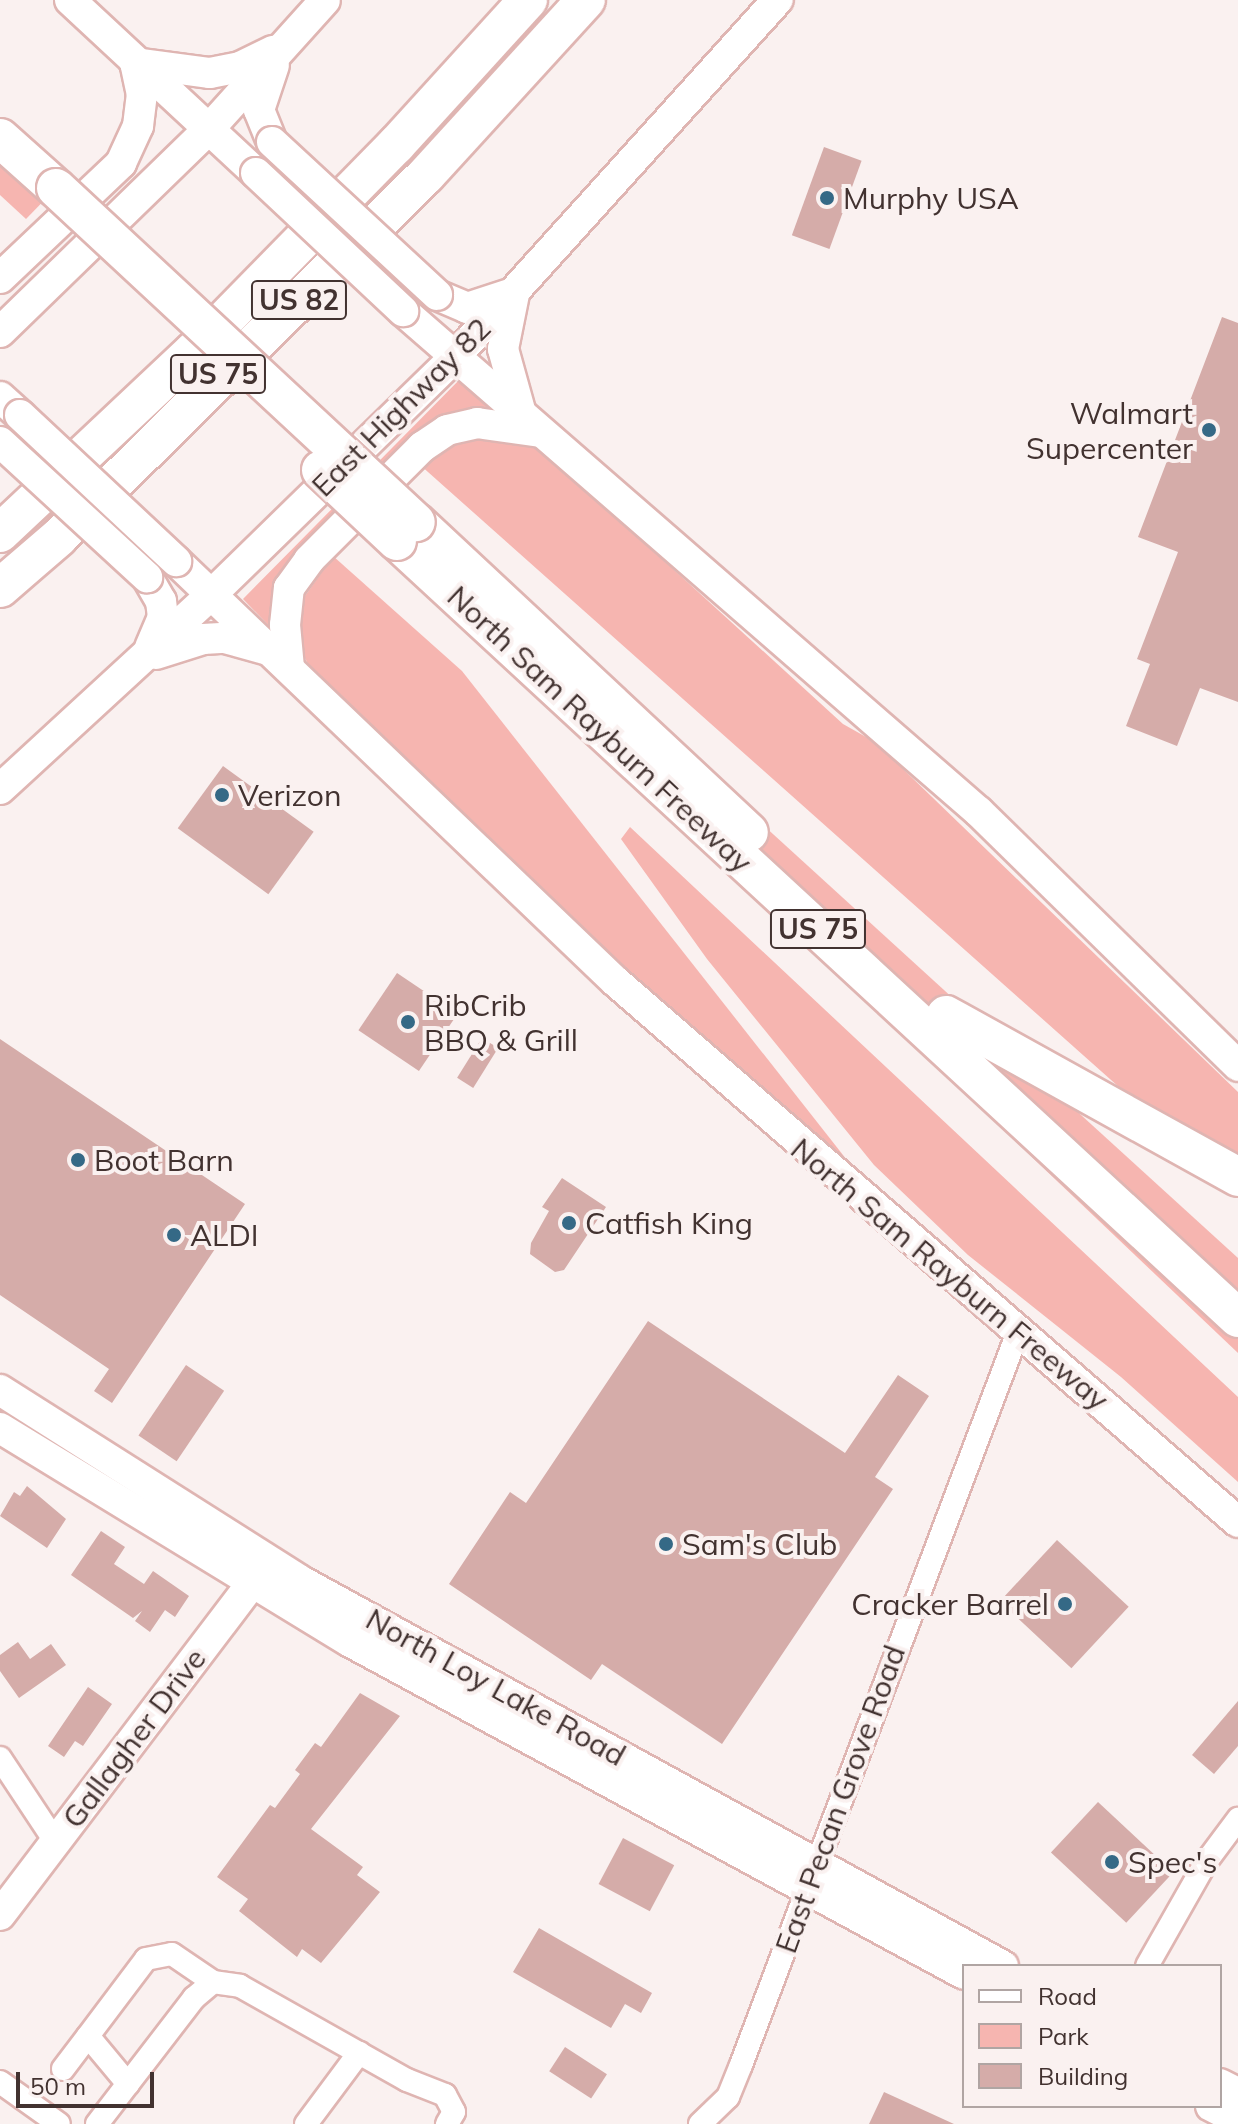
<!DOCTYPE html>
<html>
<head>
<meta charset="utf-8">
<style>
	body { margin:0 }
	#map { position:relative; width:1238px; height:2124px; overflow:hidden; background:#faf1f0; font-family:Mulish,sans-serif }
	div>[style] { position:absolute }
	.green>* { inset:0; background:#f6b5b0 }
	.building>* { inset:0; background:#d5aca9; transform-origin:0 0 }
	.roads { filter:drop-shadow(2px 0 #dfb5b2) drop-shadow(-2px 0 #dfb5b2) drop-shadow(0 2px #dfb5b2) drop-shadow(0 -2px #dfb5b2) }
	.street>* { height:22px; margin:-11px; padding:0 11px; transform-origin:11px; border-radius:11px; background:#fff }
	.secondary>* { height:30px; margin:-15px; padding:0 15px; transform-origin:15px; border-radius:15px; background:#fff }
	.highway>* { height:38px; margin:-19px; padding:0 19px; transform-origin:19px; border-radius:19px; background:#fff }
	.bridges { filter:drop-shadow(2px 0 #dfb5b2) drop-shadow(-2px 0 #dfb5b2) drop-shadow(0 2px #dfb5b2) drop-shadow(0 -2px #dfb5b2) }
	.secondary-bridge>* { height:30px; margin:-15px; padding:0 15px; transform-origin:15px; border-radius:15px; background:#fff }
	.highway-bridge>* { height:38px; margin:-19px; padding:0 19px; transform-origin:19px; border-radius:19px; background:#fff }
	.dots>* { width:22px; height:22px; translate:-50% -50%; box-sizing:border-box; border:4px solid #faf1f0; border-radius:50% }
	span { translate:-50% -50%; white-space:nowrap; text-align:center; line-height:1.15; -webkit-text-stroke:8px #faf1f0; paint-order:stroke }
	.shield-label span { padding:2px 6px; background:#faf1f0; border:2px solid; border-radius:6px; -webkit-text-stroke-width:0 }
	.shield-label { font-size:28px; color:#423230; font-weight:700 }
	.poi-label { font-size:30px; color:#423230 }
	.left { translate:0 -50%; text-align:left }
	.right { translate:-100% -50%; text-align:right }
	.street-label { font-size:30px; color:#423230 }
	.legend { position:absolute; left:962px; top:1964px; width:260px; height:144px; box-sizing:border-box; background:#faf1f0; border:2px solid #b0a5a3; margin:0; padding:10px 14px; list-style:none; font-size:24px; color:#423230 }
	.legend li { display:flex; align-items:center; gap:16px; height:40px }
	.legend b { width:40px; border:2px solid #b0a5a3 }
	.scale { position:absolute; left:16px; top:2072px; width:138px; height:36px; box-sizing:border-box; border:4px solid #423230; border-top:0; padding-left:10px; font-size:24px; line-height:28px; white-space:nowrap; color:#423230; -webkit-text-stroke:6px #faf1f0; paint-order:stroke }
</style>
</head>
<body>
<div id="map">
	<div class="green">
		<i style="clip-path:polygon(0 119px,65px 179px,26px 219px,0 195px)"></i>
		<i style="clip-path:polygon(466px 373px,510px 413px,486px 415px,318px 547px,277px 634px,243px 599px)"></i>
		<i style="clip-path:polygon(478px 436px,525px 442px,546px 453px,843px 724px,875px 742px,1238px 1092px,1238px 1186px,1147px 1112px,419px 464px,445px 445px)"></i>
		<i style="clip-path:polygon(413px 506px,1238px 1258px,1238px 1353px,873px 1006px)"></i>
		<i style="clip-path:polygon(333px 556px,462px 671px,854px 1169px,851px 1174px,548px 901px,316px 679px,299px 647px,298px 606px)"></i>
		<i style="clip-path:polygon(630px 827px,1238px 1397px,1238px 1482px,1121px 1377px,968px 1255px,874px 1165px,707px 959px,621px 839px)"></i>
	</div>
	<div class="building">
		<i style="left:824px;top:147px;width:40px;height:94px;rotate:20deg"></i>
		<i style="clip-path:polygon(1222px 317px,1238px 323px,1238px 702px,1200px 688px,1177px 746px,1126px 726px,1150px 664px,1137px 659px,1178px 552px,1138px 537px)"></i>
		<i style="left:223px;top:766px;width:112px;height:77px;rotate:36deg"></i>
		<i style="left:397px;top:973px;width:73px;height:69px;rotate:34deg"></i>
		<i style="left:482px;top:1038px;width:19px;height:47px;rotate:32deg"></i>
		<i style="clip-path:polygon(0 1039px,245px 1204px,112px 1403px,94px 1391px,109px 1369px,0 1295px)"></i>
		<i style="clip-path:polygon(562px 1178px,606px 1207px,564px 1270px,555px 1272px,530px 1254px,531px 1243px,549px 1211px,542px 1207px)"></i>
		<i style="clip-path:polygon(648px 1321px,845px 1453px,898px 1375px,929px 1396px,875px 1477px,893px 1489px,722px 1744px,602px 1664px,591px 1680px,449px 1584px,510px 1492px,526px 1503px)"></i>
		<i style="left:186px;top:1365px;width:46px;height:85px;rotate:34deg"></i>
		<i style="clip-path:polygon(27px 1486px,66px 1519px,47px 1548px,0 1516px,14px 1492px,20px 1496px)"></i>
		<i style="clip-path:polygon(101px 1531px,125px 1547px,114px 1564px,144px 1584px,153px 1571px,189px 1596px,175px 1617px,165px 1610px,150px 1632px,135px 1621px,142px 1611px,133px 1618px,71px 1575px)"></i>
		<i style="left:1057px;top:1540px;width:98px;height:84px;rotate:43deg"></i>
		<i style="clip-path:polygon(18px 1642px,30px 1659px,51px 1644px,66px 1665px,19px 1698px,0 1671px,0 1655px)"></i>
		<i style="clip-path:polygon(88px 1687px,112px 1704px,83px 1746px,75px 1741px,64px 1757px,48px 1746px)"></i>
		<i style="clip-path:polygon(360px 1693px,400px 1716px,311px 1829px,363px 1867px,357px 1875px,380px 1892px,321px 1963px,302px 1949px,297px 1957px,239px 1911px,248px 1899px,217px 1877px,270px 1805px,275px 1808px,300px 1774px,295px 1770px,315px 1743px,321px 1747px)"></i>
		<i style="clip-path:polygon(1238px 1701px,1238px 1746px,1214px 1774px,1192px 1755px)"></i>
		<i style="left:1098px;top:1802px;width:103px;height:69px;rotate:43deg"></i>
		<i style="left:623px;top:1838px;width:58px;height:52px;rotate:28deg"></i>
		<i style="clip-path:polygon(539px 1928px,652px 1993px,641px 2013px,625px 2004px,611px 2028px,513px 1972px)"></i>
		<i style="left:565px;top:2047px;width:50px;height:29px;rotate:33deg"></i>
		<i style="clip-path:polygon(884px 2092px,954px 2124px,869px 2124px)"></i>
	</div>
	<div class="roads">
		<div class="street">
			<i style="left:0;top:1758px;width:100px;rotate:56.5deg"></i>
			<i style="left:1147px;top:1966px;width:120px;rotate:-60.4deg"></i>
			<i style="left:1206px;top:1862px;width:54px;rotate:-53.3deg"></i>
			<i style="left:63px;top:2069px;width:41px;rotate:-52.9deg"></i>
			<i style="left:0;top:2082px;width:72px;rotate:35.4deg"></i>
			<i style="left:128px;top:2084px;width:62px;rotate:-129.8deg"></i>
			<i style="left:88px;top:2036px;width:96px;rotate:-53deg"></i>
			<i style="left:146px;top:1959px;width:26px;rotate:-11deg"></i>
			<i style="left:172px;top:1954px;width:50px;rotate:34.3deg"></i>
			<i style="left:97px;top:2124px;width:159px;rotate:-52.4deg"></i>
			<i style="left:194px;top:1998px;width:25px;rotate:-40deg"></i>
			<i style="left:213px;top:1982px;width:27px;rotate:8deg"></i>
			<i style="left:240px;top:1986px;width:192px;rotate:29.4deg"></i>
			<i style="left:407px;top:2080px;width:41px;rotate:21.5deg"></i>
			<i style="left:445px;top:2095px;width:19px;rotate:62deg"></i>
			<i style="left:454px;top:2112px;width:14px;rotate:120deg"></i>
			<i style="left:306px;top:2124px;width:89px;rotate:-53.3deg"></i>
			<i style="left:700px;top:2124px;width:39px;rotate:-44deg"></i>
			<i style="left:728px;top:2097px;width:35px;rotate:-68deg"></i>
			<i style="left:741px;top:2065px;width:784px;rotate:-69.3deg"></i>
		</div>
		<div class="secondary">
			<i style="left:70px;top:0;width:254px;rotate:42.9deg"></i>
			<i style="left:272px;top:142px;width:35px;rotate:-112deg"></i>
			<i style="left:259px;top:110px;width:47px;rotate:-71.6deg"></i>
			<i style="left:0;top:278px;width:167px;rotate:-43.5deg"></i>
			<i style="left:121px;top:163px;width:41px;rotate:-65.3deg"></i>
			<i style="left:138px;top:126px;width:31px;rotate:-83deg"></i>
			<i style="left:142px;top:95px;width:33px;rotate:-102deg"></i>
			<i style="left:135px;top:63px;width:76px;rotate:7.6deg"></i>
			<i style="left:210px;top:73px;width:31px;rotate:-11deg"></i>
			<i style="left:240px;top:67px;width:37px;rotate:-26deg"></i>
			<i style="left:514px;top:294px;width:56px;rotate:101.3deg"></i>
			<i style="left:503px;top:349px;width:67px;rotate:74.5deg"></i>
			<i style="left:437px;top:295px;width:33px;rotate:23deg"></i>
			<i style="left:467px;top:308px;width:45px;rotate:-18deg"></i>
			<i style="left:403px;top:311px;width:763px;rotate:41.02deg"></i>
			<i style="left:979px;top:812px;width:363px;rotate:44.4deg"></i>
			<i style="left:0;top:332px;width:291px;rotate:-44.2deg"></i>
			<i style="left:209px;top:129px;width:173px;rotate:-48deg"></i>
			<i style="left:0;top:397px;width:27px;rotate:42deg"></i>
			<i style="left:176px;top:561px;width:608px;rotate:43.73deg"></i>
			<i style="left:615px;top:981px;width:825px;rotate:40.97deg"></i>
			<i style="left:147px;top:577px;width:28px;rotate:60deg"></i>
			<i style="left:161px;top:601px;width:16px;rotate:83deg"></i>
			<i style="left:163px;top:617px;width:33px;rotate:113deg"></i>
			<i style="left:156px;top:654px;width:49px;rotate:-17.7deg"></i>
			<i style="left:203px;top:639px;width:22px;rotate:-3deg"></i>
			<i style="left:225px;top:638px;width:45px;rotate:15.6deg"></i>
			<i style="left:289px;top:668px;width:43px;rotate:-95.3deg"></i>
			<i style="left:285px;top:625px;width:37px;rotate:-84deg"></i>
			<i style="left:289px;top:588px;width:34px;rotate:-54deg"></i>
			<i style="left:309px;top:560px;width:160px;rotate:-45deg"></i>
			<i style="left:422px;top:447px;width:30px;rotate:-34deg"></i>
			<i style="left:447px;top:430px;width:31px;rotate:-13deg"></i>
			<i style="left:477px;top:423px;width:64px;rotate:8.1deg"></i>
			<i style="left:0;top:789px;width:288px;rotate:-42.6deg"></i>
			<i style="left:212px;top:594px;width:338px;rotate:-44.3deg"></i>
			<i style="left:454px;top:358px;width:483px;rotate:-47.9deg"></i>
			<i style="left:0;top:1390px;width:354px;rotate:32.4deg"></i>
			<i style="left:299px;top:1580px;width:803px;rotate:28.74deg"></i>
			<i style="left:0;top:1428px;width:409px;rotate:31.4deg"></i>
			<i style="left:349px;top:1641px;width:699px;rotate:28.43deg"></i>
			<i style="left:0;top:1915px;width:435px;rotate:-52.8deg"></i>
			<i style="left:1220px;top:2084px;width:20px;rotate:27deg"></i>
			<i style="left:1211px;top:2106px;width:30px;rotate:27deg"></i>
		</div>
		<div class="highway">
			<i style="left:0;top:138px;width:75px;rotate:41.8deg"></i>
			<i style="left:416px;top:522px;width:455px;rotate:43deg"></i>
			<i style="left:0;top:533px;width:266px;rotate:-43.2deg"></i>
			<i style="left:194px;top:351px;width:289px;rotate:-45.6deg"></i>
			<i style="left:396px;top:145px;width:196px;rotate:-47.7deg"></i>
			<i style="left:397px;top:541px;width:1145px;rotate:42.73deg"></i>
			<i style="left:0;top:588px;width:78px;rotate:-40.8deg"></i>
			<i style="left:59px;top:537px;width:515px;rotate:-44.61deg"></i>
			<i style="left:426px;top:175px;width:237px;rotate:-47.6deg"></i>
			<i style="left:946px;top:1015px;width:334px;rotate:29deg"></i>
		</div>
	</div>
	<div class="bridges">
		<div class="secondary-bridge">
			<i style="left:272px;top:142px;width:225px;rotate:42.8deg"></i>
			<i style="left:256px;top:173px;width:202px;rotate:43.2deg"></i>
			<i style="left:20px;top:415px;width:214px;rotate:43.1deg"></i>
			<i style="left:0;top:442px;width:200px;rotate:42.6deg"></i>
		</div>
		<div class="highway-bridge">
			<i style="left:56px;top:188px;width:491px;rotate:42.9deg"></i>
			<i style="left:321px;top:470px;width:104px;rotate:43.1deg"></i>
		</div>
	</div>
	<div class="dots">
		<i style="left:827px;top:198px;background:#356986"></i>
		<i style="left:1209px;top:430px;background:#356986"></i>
		<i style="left:222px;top:795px;background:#356986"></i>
		<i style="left:408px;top:1022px;background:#356986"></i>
		<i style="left:78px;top:1160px;background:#356986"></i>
		<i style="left:569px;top:1223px;background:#356986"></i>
		<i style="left:174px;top:1235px;background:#356986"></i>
		<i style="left:666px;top:1544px;background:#356986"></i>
		<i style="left:1065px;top:1604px;background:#356986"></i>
		<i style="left:1112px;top:1862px;background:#356986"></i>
	</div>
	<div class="shield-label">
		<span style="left:299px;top:300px">US 82</span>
		<span style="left:218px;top:374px">US 75</span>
		<span style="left:818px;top:929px">US 75</span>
	</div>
	<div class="poi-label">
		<span class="left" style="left:843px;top:198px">Murphy USA</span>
		<span class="right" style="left:1193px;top:430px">Walmart<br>Supercenter</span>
		<span class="left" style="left:238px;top:795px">Verizon</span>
		<span class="left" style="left:424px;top:1022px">RibCrib<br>BBQ &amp; Grill</span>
		<span class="left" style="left:94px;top:1160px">Boot Barn</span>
		<span class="left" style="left:585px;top:1223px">Catfish King</span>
		<span class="left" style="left:190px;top:1235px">ALDI</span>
		<span class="left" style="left:682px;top:1544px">Sam's Club</span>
		<span class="right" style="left:1049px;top:1604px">Cracker Barrel</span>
		<span class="left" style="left:1128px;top:1862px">Spec's</span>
	</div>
	<div class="street-label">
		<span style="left:401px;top:407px;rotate:-45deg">East Highway 82</span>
		<span style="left:600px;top:729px;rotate:43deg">North Sam Rayburn Freeway</span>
		<span style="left:950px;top:1274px;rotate:40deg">North Sam Rayburn Freeway</span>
		<span style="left:496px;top:1687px;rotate:29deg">North Loy Lake Road</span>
		<span style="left:134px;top:1738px;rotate:-53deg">Gallagher Drive</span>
		<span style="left:840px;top:1799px;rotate:-70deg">East Pecan Grove Road</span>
	</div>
	<ul class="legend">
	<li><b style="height:10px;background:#fff"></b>Road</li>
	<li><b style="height:22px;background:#f6b5b0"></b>Park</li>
	<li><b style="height:22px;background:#d5aca9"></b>Building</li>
	</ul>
	<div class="scale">50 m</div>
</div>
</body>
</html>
